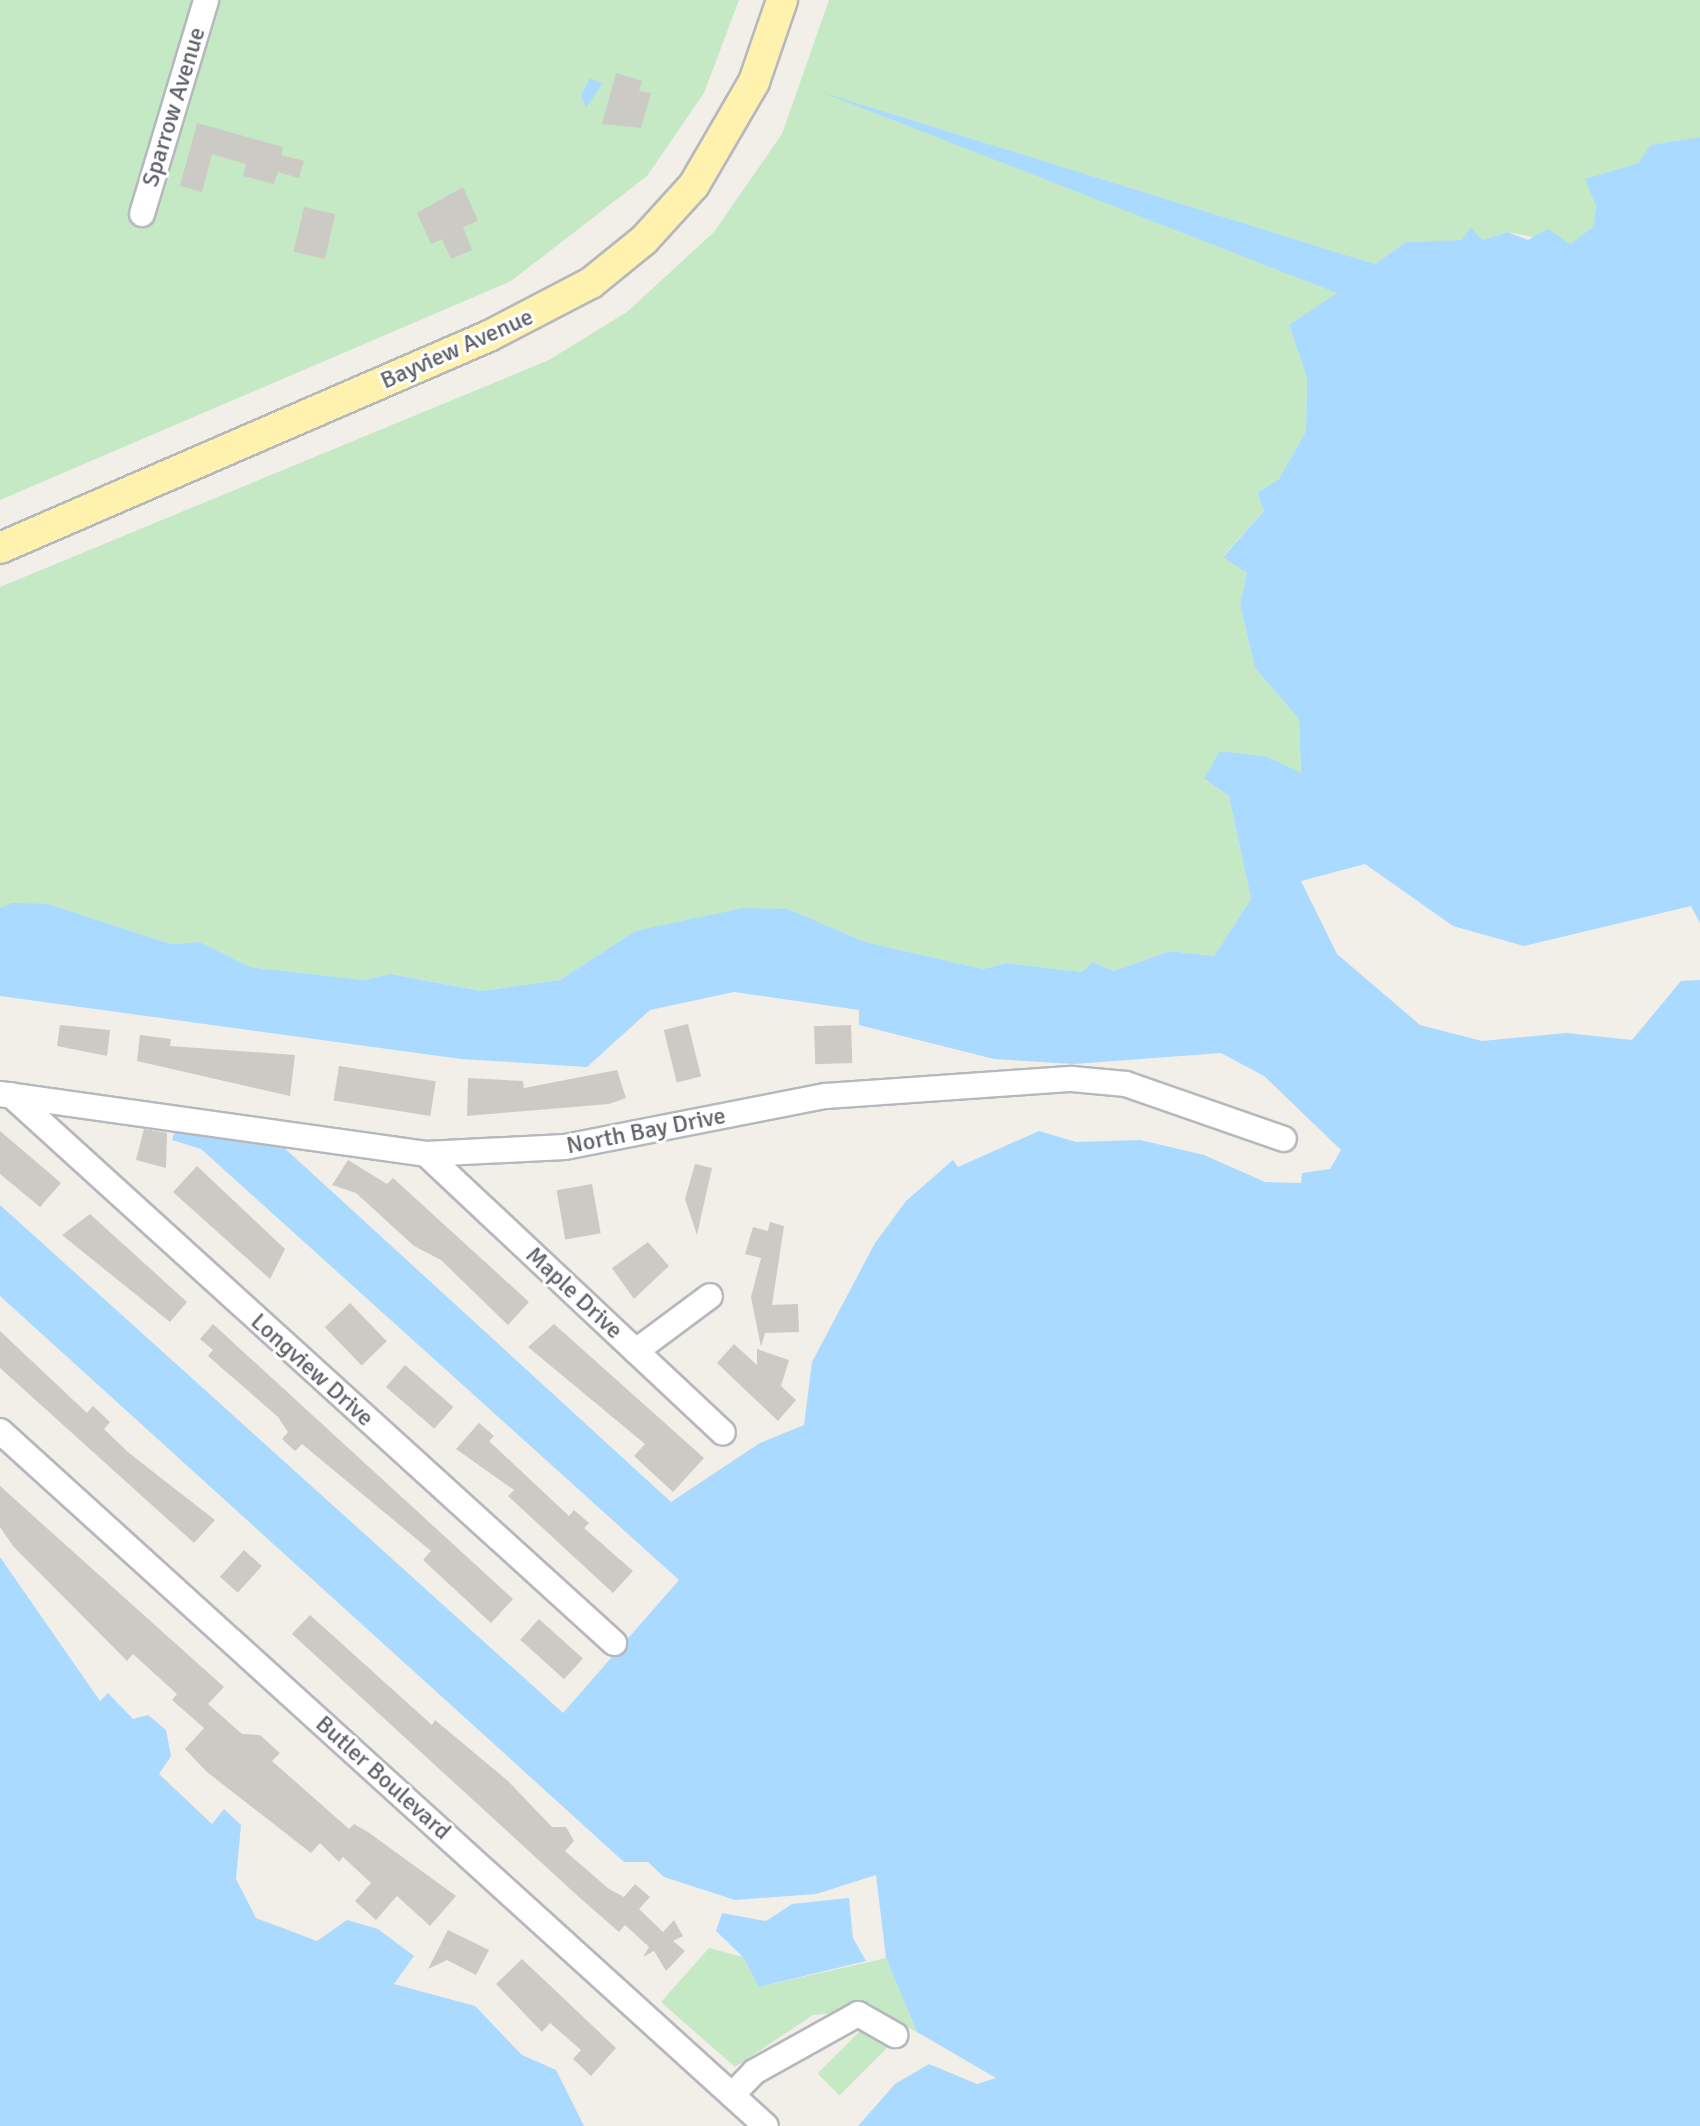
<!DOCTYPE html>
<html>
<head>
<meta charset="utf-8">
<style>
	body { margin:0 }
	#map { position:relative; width:1700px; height:2126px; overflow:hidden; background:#f1efe8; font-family:Signika,sans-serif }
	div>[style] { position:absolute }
	.green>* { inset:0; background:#c5e8c5; transform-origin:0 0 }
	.water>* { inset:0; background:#aadaff }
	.building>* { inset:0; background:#cccac5; transform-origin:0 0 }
	.roads { filter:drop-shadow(2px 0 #b5b8bc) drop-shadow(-2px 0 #b5b8bc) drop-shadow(0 2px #b5b8bc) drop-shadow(0 -2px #b5b8bc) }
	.minor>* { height:24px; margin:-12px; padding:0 12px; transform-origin:12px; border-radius:12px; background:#fff }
	.major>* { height:30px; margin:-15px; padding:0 15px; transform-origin:15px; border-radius:15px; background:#fff2af }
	span { translate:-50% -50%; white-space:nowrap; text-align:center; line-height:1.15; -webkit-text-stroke:6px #fff; paint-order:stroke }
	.street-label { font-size:24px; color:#5f6368 }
</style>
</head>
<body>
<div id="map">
	<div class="green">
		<i style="clip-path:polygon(0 0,739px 0,704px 93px,647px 176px,511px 281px,0 500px)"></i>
		<i style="clip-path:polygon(829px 0,1700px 0,1700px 137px,1652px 145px,1638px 163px,1586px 179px,1596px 206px,1593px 227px,1570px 245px,1508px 232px,1482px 240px,1406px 242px,1375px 264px,836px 97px,1338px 293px,1289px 325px,1307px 378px,1306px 431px,1279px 479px,1257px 493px,1264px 511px,1223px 556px,1247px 573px,1240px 604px,1255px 668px,1299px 719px,1301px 774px,1268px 758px,1221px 751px,1205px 780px,1229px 796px,1251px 899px,1214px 956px,1170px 951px,1114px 971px,1092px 962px,1082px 972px,1006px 963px,983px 969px,865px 942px,788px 909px,635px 931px,560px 980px,481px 991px,392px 974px,363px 980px,250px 967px,200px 942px,171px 944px,48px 904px,0 908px,0 587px,549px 360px,627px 312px,714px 232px,782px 134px)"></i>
		<i style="clip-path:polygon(709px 1948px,743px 1957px,759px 1987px,886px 1958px,917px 2032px,873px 2010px,813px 2015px,735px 2067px,661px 2002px)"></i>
		<i style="left:872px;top:2019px;width:31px;height:77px;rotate:45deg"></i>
	</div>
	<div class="water">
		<i style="clip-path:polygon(590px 78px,602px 84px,586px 108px,581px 95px)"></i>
		<i style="clip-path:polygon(821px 92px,1375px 264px,1406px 242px,1462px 240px,1471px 227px,1482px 240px,1508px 232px,1528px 240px,1548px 229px,1570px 244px,1593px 227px,1596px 206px,1585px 179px,1638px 163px,1651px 145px,1700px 137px,1700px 923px,1691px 906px,1524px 946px,1453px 926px,1365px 864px,1301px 881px,1337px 954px,1420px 1025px,1482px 1041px,1566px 1033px,1632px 1040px,1681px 981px,1700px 980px,1700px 2126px,858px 2126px,895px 2084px,929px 2064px,977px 2084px,996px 2078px,917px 2032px,886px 1958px,876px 1875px,816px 1894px,735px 1900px,664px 1877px,648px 1862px,624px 1862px,0 1296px,0 1205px,563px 1713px,679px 1580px,201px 1149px,172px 1140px,176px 1127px,280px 1144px,671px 1502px,760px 1443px,804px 1425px,812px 1362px,875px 1243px,906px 1201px,953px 1160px,958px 1167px,1039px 1131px,1076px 1142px,1140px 1140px,1204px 1155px,1265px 1182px,1301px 1183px,1302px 1173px,1330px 1169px,1341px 1150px,1264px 1076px,1221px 1053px,1074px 1064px,994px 1059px,859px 1025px,859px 1010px,734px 992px,650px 1010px,587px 1067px,461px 1059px,0 996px,0 908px,12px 903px,48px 904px,171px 944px,200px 942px,250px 967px,363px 980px,391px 974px,481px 991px,560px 980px,635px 931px,744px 908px,788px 909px,865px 942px,983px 969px,1006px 963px,1082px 972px,1092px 962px,1114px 971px,1170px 951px,1214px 956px,1251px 899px,1229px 796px,1204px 779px,1220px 751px,1268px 757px,1301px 773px,1299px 719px,1255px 668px,1240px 604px,1247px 573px,1223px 557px,1264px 511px,1257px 493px,1279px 479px,1306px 431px,1307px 378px,1289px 325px,1337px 293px)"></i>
		<i style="clip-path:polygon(0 1557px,100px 1701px,108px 1693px,133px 1719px,148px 1715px,166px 1730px,171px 1756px,159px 1774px,212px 1824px,224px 1809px,241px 1825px,236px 1879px,256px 1918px,317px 1941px,347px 1920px,378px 1929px,414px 1956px,394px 1984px,475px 2006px,522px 2055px,556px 2070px,584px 2126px,0 2126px)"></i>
		<i style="clip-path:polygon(849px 1898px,853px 1938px,866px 1961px,759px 1987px,743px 1957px,716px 1931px,722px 1913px,766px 1921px,792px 1904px)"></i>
	</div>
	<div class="building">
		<i style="clip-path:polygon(616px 73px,642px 81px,639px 91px,651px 93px,641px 128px,602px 124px)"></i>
		<i style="clip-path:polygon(197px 123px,283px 147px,281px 155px,304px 161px,299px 178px,278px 172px,274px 184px,243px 176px,246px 164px,212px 154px,202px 192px,180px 186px)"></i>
		<i style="clip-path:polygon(463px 187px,478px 221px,463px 227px,472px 250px,451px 259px,442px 239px,431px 244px,417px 213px)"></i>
		<i style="left:304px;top:207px;width:32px;height:46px;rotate:13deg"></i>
		<i style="left:688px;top:1024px;width:54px;height:25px;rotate:76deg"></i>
		<i style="clip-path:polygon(60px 1025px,110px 1030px,107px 1056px,57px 1046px)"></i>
		<i style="left:851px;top:1025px;width:38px;height:37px;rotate:88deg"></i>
		<i style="clip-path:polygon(140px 1035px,171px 1039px,170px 1046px,295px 1055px,290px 1096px,137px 1061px)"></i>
		<i style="left:339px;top:1066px;width:98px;height:35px;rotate:9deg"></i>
		<i style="clip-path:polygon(617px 1070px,626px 1098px,609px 1104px,467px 1116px,468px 1078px,523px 1081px,524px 1088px)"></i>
		<i style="clip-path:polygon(144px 1129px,167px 1133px,166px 1168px,136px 1160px)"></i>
		<i style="clip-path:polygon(0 1131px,61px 1183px,40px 1207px,0 1174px)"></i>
		<i style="clip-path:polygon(348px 1160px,387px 1184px,393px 1178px,529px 1302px,508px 1325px,441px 1260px,414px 1246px,356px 1193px,332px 1185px)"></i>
		<i style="clip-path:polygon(695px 1164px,712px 1168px,697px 1235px,685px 1199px)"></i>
		<i style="clip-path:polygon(197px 1166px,285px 1249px,270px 1279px,173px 1192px)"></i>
		<i style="left:592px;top:1184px;width:50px;height:36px;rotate:80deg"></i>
		<i style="clip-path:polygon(90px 1214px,187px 1302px,170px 1322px,62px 1235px)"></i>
		<i style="clip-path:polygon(770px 1222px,784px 1226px,772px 1305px,798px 1304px,799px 1332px,765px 1333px,761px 1347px,751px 1297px,761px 1258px,745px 1254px,753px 1227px,768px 1231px)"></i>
		<i style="clip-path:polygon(648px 1242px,669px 1266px,634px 1299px,612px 1268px)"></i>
		<i style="left:350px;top:1303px;width:53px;height:35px;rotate:46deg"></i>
		<i style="clip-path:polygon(213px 1324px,513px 1599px,491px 1623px,423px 1560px,431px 1551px,302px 1444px,295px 1451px,282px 1439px,288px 1432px,278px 1417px,208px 1356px,213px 1350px,200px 1339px)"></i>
		<i style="clip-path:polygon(554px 1324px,704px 1458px,673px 1492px,634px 1456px,645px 1444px,528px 1347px)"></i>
		<i style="clip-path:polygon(0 1331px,87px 1413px,93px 1406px,110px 1422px,104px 1429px,129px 1453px,215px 1520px,194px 1543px,0 1368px)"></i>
		<i style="clip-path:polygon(734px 1344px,757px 1365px,757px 1349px,789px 1360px,781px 1386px,796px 1400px,778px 1421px,717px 1363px)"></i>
		<i style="left:405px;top:1365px;width:64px;height:29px;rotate:41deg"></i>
		<i style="clip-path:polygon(479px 1423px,494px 1436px,489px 1441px,569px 1516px,574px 1510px,589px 1523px,584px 1528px,633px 1571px,613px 1593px,508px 1496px,514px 1490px,456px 1449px)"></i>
		<i style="clip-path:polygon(0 1486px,224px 1687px,208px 1704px,242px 1734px,260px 1735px,280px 1753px,272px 1761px,349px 1829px,354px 1824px,368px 1832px,456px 1896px,430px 1926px,397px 1896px,376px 1920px,355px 1901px,371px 1883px,343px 1857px,339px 1862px,320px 1843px,311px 1853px,207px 1772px,185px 1749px,204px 1728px,172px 1700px,177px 1694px,133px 1654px,127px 1661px,13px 1546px,0 1527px)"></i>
		<i style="left:244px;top:1550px;width:24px;height:36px;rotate:42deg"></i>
		<i style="clip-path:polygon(310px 1615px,432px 1725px,435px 1720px,508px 1781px,552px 1827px,566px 1827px,574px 1841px,565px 1851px,609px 1889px,624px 1897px,635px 1884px,650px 1897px,639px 1909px,663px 1932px,674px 1920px,683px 1936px,673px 1941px,685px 1951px,666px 1971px,654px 1951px,643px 1957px,649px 1947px,625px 1925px,619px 1932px,580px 1898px,292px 1634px)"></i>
		<i style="left:539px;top:1619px;width:59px;height:28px;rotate:42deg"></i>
		<i style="clip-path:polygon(448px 1930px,489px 1950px,476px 1975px,447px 1960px,428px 1969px)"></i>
		<i style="clip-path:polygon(522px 1959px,616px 2048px,591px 2076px,573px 2059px,581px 2050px,550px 2023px,542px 2032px,496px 1984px)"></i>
	</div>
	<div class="roads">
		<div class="minor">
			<i style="left:142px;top:214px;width:223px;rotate:-73.3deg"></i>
			<i style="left:0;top:1094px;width:430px;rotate:8deg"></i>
			<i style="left:426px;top:1154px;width:139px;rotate:-2.9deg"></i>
			<i style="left:565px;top:1147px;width:266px;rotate:-11.1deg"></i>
			<i style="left:826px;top:1096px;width:247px;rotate:-4deg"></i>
			<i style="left:1072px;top:1079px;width:54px;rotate:5.3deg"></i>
			<i style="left:1126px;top:1084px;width:167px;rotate:19.2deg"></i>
			<i style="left:11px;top:1095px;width:815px;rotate:42.26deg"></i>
			<i style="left:426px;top:1154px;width:407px;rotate:43.2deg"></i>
			<i style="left:636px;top:1351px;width:92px;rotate:-36.6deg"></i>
			<i style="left:0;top:1431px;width:1034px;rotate:42.22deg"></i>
			<i style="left:732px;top:2095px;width:32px;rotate:-46deg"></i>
			<i style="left:754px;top:2072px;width:119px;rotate:-29.1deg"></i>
			<i style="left:858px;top:2014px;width:43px;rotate:29.6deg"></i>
		</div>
		<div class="major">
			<i style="left:0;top:548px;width:533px;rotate:-23.44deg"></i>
			<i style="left:489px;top:336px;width:115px;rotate:-27.5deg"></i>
			<i style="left:591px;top:283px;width:68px;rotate:-39.1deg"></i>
			<i style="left:644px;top:240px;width:74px;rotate:-47.7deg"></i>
			<i style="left:694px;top:185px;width:119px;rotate:-59.8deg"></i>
			<i style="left:754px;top:82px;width:87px;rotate:-71.1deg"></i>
		</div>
	</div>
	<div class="street-label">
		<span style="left:174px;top:107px;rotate:-73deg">Sparrow Avenue</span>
		<span style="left:457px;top:349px;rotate:-24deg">Bayview Avenue</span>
		<span style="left:646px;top:1131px;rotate:-11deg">North Bay Drive</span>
		<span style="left:574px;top:1293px;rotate:43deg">Maple Drive</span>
		<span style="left:312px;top:1370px;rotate:42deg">Longview Drive</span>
		<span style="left:383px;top:1778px;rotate:42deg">Butler Boulevard</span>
	</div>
</div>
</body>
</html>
